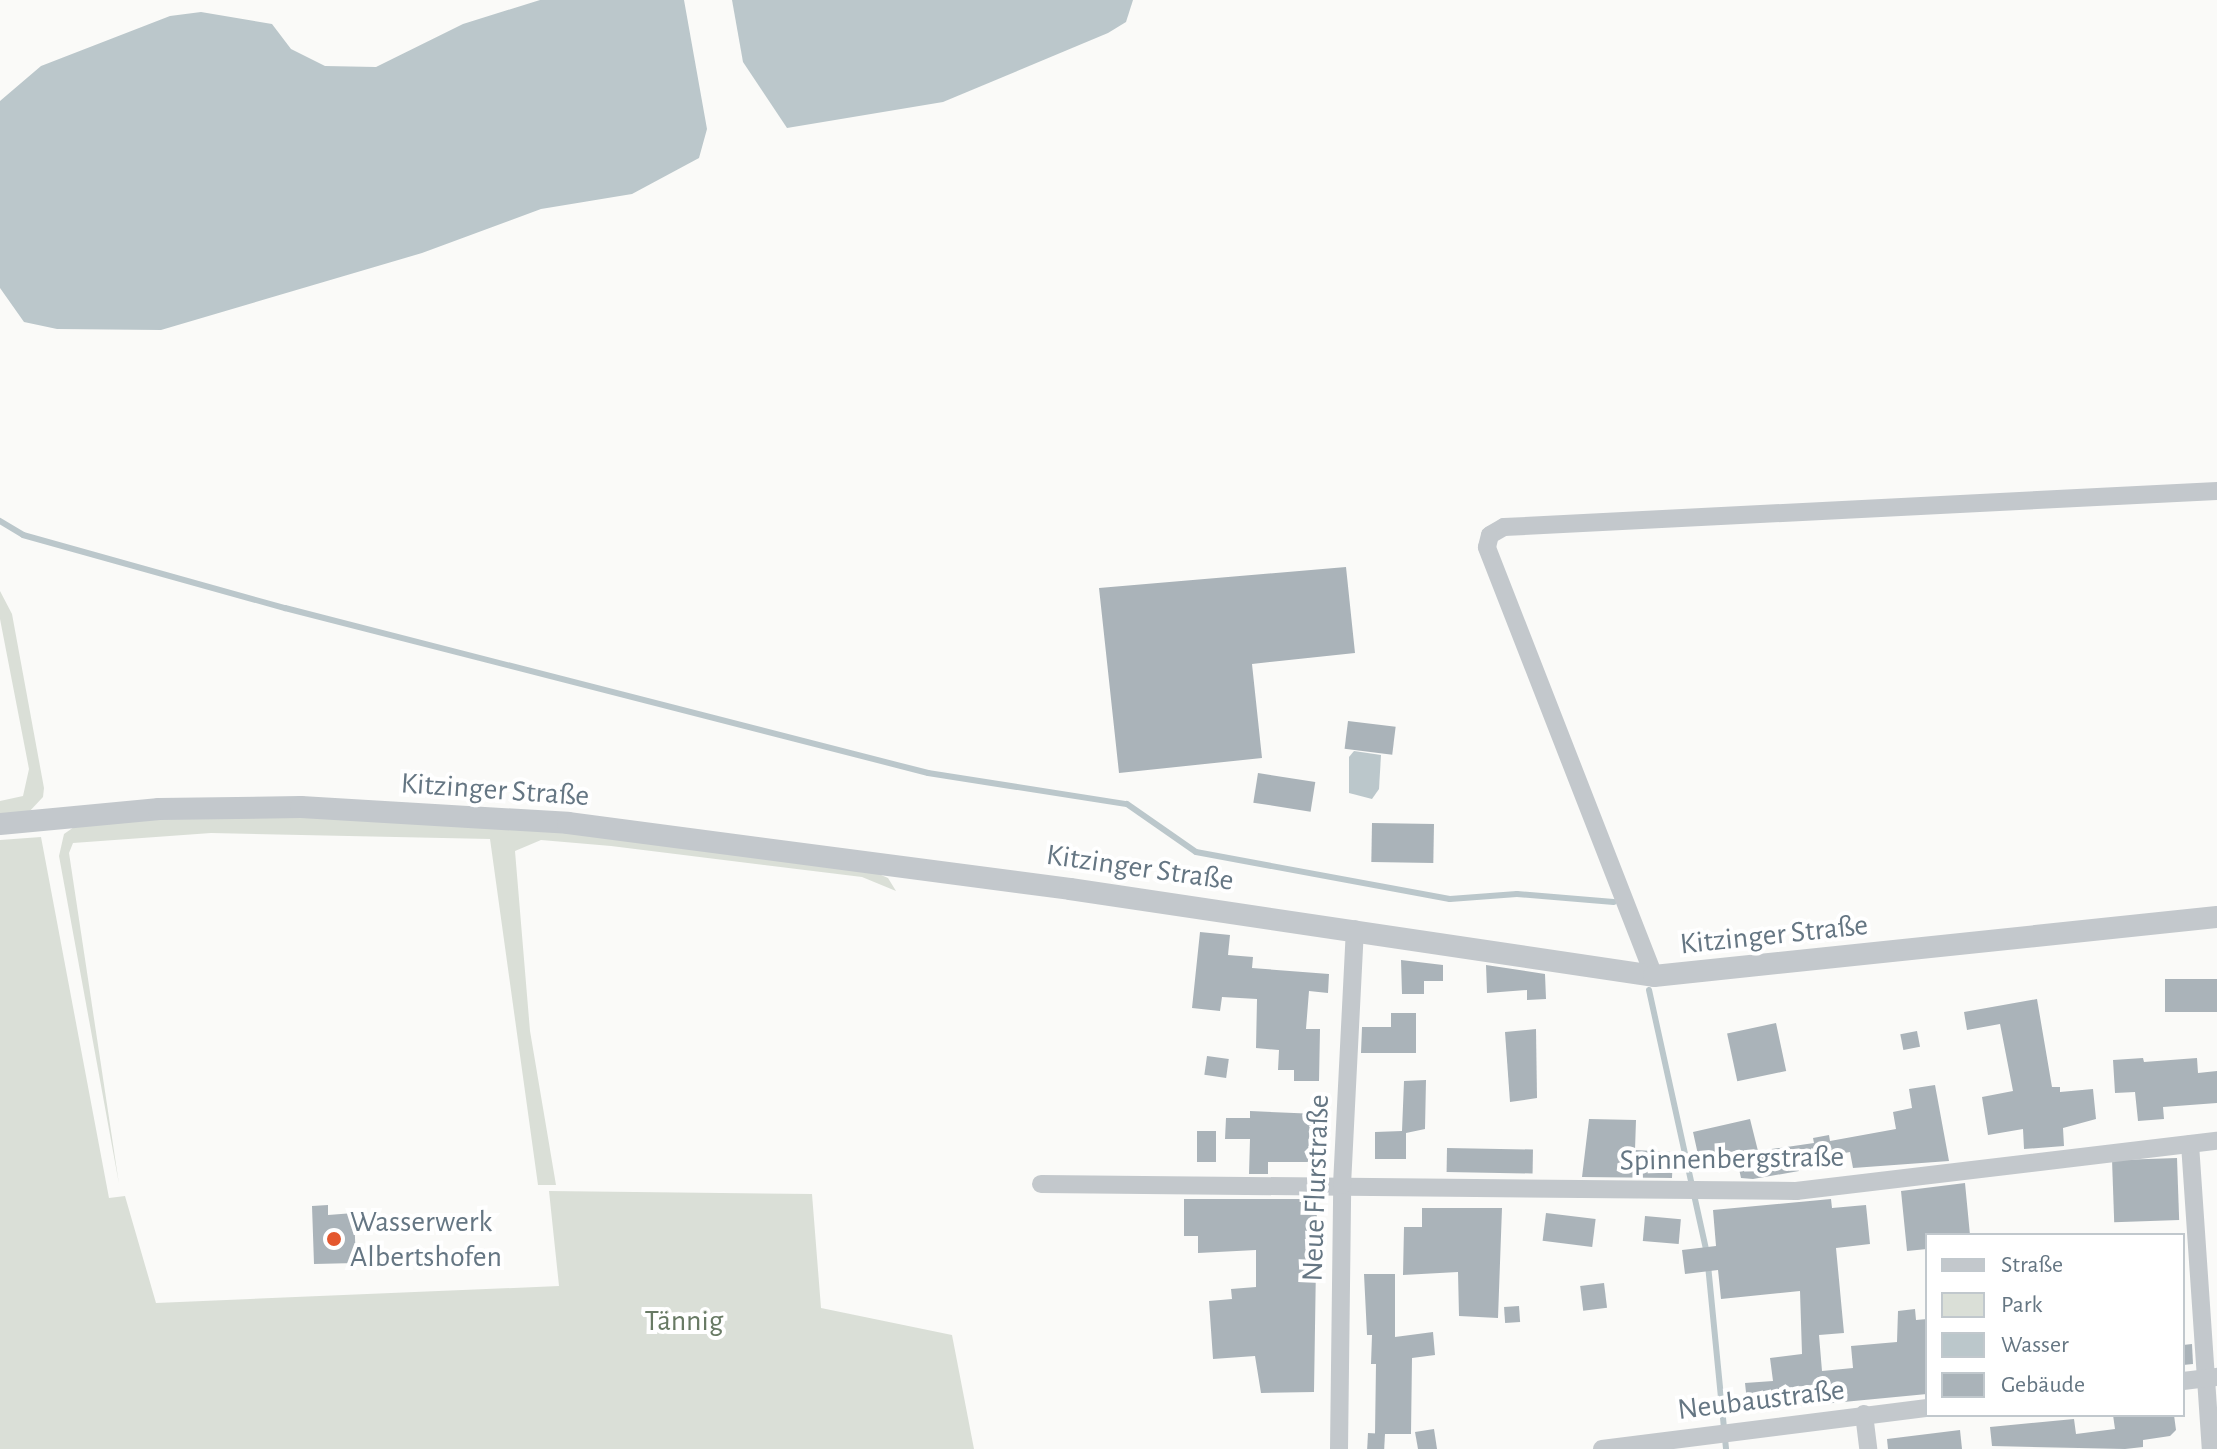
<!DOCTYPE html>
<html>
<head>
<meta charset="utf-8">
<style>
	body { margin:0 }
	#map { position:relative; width:2217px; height:1449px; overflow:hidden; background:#fafaf8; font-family:"Alegreya Sans",sans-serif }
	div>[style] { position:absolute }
	.green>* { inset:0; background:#dadfd7 }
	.water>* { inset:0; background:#bbc7cb }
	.stream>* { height:6px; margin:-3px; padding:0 3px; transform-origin:3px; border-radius:3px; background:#bbc7cb }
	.building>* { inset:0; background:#aab3b9; transform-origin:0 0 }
	.minor>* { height:18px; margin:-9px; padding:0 9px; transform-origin:9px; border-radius:9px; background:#c3c8cc }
	.tertiary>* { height:22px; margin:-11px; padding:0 11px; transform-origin:11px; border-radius:11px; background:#c3c8cc }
	.dots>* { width:22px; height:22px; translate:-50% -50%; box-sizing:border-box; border:4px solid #fff; border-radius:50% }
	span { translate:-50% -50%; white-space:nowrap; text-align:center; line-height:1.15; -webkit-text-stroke:8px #fff; paint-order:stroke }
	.street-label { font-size:30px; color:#657683 }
	.poi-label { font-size:30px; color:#657683 }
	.left { translate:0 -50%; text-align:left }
	.park-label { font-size:30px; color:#687a64 }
	.legend { position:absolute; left:1925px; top:1233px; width:260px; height:184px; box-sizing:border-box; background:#fff; border:2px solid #c1c8cd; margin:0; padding:10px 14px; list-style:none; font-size:24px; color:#657683 }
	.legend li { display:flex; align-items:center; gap:16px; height:40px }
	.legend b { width:40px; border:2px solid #c1c8cd }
</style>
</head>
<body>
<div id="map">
	<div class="green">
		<i style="clip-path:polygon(0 591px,12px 614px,44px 788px,43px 797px,28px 813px,0 816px,0 801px,23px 796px,29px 769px,0 619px)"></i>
		<i style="clip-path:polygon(303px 817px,555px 829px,874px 872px,888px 878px,896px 891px,862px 877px,611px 846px,541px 840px,515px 851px,530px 1031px,556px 1185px,538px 1185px,490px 839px,211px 833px,73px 843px,69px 853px,119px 1184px,59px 856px,64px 834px,74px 827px,155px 819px)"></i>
		<i style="clip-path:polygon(41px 837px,109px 1198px,125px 1196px,156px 1303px,559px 1286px,549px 1191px,812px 1194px,821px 1308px,952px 1335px,974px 1449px,0 1449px,0 840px)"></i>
	</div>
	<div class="water">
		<i style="clip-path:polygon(540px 0,684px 0,707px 129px,699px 158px,632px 194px,541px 209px,422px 253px,161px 330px,57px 329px,24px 322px,0 288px,0 101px,41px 66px,170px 16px,201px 12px,272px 24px,291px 49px,325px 66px,376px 67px,463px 24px)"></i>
		<i style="clip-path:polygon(732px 0,1133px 0,1126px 22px,1108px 33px,943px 102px,787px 128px,743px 62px)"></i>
		<i style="clip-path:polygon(1354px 751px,1381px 755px,1379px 789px,1372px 799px,1349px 793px,1349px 757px)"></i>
	</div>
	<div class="stream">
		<i style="left:0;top:521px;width:27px;rotate:31deg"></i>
		<i style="left:23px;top:535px;width:272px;rotate:15.6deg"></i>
		<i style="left:285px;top:608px;width:664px;rotate:14.39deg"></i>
		<i style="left:928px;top:773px;width:201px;rotate:8.9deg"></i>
		<i style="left:1127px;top:804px;width:84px;rotate:34.8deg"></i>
		<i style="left:1196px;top:852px;width:258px;rotate:10.5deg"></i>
		<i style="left:1450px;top:899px;width:67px;rotate:-4.3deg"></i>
		<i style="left:1517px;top:894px;width:97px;rotate:4.7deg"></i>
		<i style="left:1649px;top:990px;width:270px;rotate:77.6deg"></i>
		<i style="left:1708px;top:1265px;width:185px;rotate:84.4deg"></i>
	</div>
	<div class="building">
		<i style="clip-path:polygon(1346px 567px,1355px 653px,1252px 664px,1262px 758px,1119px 773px,1099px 588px)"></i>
		<i style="left:1348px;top:721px;width:48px;height:28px;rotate:7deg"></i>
		<i style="left:1258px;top:773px;width:58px;height:30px;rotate:9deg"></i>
		<i style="left:1372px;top:823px;width:62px;height:39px;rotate:1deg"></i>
		<i style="clip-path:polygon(1200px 932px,1230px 935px,1228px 955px,1253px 957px,1252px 968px,1329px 974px,1328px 993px,1309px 991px,1306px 1029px,1320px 1029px,1319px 1081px,1294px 1081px,1294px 1070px,1278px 1070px,1279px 1050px,1256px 1048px,1257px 999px,1222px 997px,1220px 1011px,1192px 1008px)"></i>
		<i style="clip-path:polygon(1401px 960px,1443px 965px,1443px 981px,1424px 981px,1424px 994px,1402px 994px)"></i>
		<i style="clip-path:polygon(1486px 965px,1545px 974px,1546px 999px,1527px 1000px,1527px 990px,1487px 993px)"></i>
		<i style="left:2217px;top:979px;width:33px;height:52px;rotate:90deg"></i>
		<i style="clip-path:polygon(2037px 999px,2052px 1087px,2060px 1087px,2060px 1092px,2093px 1089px,2096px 1119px,2063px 1128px,2064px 1146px,2024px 1149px,2023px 1129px,1988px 1135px,1982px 1097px,2013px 1091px,2000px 1024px,1967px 1030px,1964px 1012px)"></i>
		<i style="clip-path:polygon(1391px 1013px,1416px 1013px,1416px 1053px,1361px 1053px,1362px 1027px,1391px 1027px)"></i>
		<i style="left:1776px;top:1023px;width:49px;height:50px;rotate:78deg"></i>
		<i style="clip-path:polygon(1536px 1029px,1537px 1098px,1510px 1102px,1505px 1032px)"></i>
		<i style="left:1917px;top:1031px;width:16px;height:17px;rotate:79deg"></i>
		<i style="left:1207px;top:1056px;width:22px;height:19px;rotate:8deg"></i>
		<i style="clip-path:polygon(2143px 1058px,2144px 1062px,2197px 1058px,2198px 1073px,2217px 1071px,2217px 1103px,2163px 1107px,2164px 1119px,2138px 1121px,2135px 1092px,2115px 1093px,2113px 1060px)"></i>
		<i style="clip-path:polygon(1426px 1080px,1425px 1129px,1406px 1133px,1406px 1159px,1375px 1159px,1375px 1132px,1402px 1131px,1404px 1081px)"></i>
		<i style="clip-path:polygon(1935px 1085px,1949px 1161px,1853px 1168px,1850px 1152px,1797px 1162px,1799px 1171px,1753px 1179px,1741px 1178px,1735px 1151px,1699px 1159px,1693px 1132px,1750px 1119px,1758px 1151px,1814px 1143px,1813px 1138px,1829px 1135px,1830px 1141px,1896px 1129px,1893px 1112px,1912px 1108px,1909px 1089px)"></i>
		<i style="clip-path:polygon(1250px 1111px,1318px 1114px,1318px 1162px,1268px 1162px,1268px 1174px,1249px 1174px,1250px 1139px,1225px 1139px,1226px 1118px,1250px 1118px)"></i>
		<i style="clip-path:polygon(1589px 1119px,1636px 1120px,1635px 1150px,1673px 1152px,1672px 1178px,1582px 1177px)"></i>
		<i style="left:1197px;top:1131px;width:19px;height:31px"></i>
		<i style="left:1447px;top:1148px;width:86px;height:24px;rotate:1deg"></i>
		<i style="left:2177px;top:1158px;width:62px;height:65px;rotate:88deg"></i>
		<i style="clip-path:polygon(1965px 1183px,1970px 1235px,1927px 1235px,1927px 1249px,1907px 1251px,1901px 1191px)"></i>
		<i style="clip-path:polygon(1184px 1199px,1317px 1199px,1314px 1392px,1261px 1393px,1255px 1356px,1213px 1359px,1209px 1301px,1232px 1299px,1231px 1289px,1256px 1287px,1256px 1250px,1198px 1253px,1198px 1236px,1184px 1236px)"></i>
		<i style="clip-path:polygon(1831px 1199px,1832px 1208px,1866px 1205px,1870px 1244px,1836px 1248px,1844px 1333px,1819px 1335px,1822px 1371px,1853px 1368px,1851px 1346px,1897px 1342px,1898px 1311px,1915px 1309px,1916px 1320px,1927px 1319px,1927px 1394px,1748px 1411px,1745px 1383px,1773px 1381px,1770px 1358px,1802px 1354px,1800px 1291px,1721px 1299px,1718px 1270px,1685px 1274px,1682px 1250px,1716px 1246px,1713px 1210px)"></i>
		<i style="clip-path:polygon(328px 1205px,328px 1215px,354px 1213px,356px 1263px,314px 1264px,312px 1206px)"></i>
		<i style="clip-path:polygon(1422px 1208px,1502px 1208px,1498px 1318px,1459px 1316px,1458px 1272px,1403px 1275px,1404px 1227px,1422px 1227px)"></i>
		<i style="left:1546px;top:1213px;width:50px;height:28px;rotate:7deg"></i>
		<i style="left:1645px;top:1216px;width:36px;height:25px;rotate:5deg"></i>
		<i style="clip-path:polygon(1364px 1274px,1395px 1274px,1395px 1337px,1433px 1332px,1435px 1355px,1412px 1358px,1411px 1434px,1375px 1434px,1376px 1364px,1371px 1364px,1372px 1335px,1367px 1335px)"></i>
		<i style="left:1604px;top:1283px;width:25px;height:24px;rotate:83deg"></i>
		<i style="left:1519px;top:1306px;width:16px;height:15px;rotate:86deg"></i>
		<i style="clip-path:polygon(2192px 1344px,2193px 1364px,2183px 1365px,2183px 1345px)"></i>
		<i style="clip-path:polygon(2113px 1415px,2174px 1415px,2176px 1430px,2170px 1436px,2143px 1440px,2143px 1447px,2125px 1449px,1992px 1446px,1990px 1427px,2074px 1419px,2076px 1434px,2115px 1429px)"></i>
		<i style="clip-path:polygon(1434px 1429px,1437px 1449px,1418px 1449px,1415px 1432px)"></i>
		<i style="clip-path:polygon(1960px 1430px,1962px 1449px,1888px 1449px,1887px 1439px)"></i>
		<i style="left:1368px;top:1433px;width:17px;height:16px;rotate:3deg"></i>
	</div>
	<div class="minor">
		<i style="left:1654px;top:976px;width:460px;rotate:-111.3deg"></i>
		<i style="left:1487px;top:547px;width:12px;rotate:-76deg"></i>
		<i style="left:1490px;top:535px;width:16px;rotate:-30deg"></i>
		<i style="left:1504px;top:527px;width:714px;rotate:-2.89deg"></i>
		<i style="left:2190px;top:1144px;width:306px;rotate:86.1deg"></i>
		<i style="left:1041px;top:1184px;width:755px;rotate:0.53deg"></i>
		<i style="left:1796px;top:1191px;width:424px;rotate:-6.8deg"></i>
		<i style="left:2183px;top:1381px;width:34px;rotate:-7deg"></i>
		<i style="left:1864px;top:1414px;width:35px;rotate:83deg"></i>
		<i style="left:1339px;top:1449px;width:264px;rotate:-89.3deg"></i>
		<i style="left:1342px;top:1185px;width:256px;rotate:-87.1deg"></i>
		<i style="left:1602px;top:1449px;width:328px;rotate:-7.2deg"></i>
	</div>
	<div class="tertiary">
		<i style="left:0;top:824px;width:160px;rotate:-5.4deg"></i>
		<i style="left:159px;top:809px;width:142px;rotate:-0.8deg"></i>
		<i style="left:301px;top:807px;width:267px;rotate:3.4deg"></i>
		<i style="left:568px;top:823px;width:506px;rotate:7.49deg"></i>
		<i style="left:1070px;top:889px;width:590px;rotate:8.47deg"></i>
		<i style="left:1654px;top:976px;width:566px;rotate:-5.98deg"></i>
	</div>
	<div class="dots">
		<i style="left:334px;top:1239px;background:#e4572e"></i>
	</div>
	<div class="street-label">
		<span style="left:495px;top:790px;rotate:4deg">Kitzinger Straße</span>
		<span style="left:1140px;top:868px;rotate:8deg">Kitzinger Straße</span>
		<span style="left:1774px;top:935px;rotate:-6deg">Kitzinger Straße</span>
		<span style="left:1732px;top:1159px;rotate:-1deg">Spinnenbergstraße</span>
		<span style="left:1316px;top:1188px;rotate:-88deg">Neue Flurstraße</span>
		<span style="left:1761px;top:1400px;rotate:-7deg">Neubaustraße</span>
	</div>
	<div class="poi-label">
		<span class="left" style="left:350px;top:1239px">Wasserwerk<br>Albertshofen</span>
	</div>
	<div class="park-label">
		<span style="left:684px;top:1321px">Tännig</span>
	</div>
	<ul class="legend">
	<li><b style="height:10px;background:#c3c8cc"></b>Straße</li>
	<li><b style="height:22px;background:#dadfd7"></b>Park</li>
	<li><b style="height:22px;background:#bbc7cb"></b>Wasser</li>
	<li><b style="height:22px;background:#aab3b9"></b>Gebäude</li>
	</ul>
</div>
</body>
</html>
